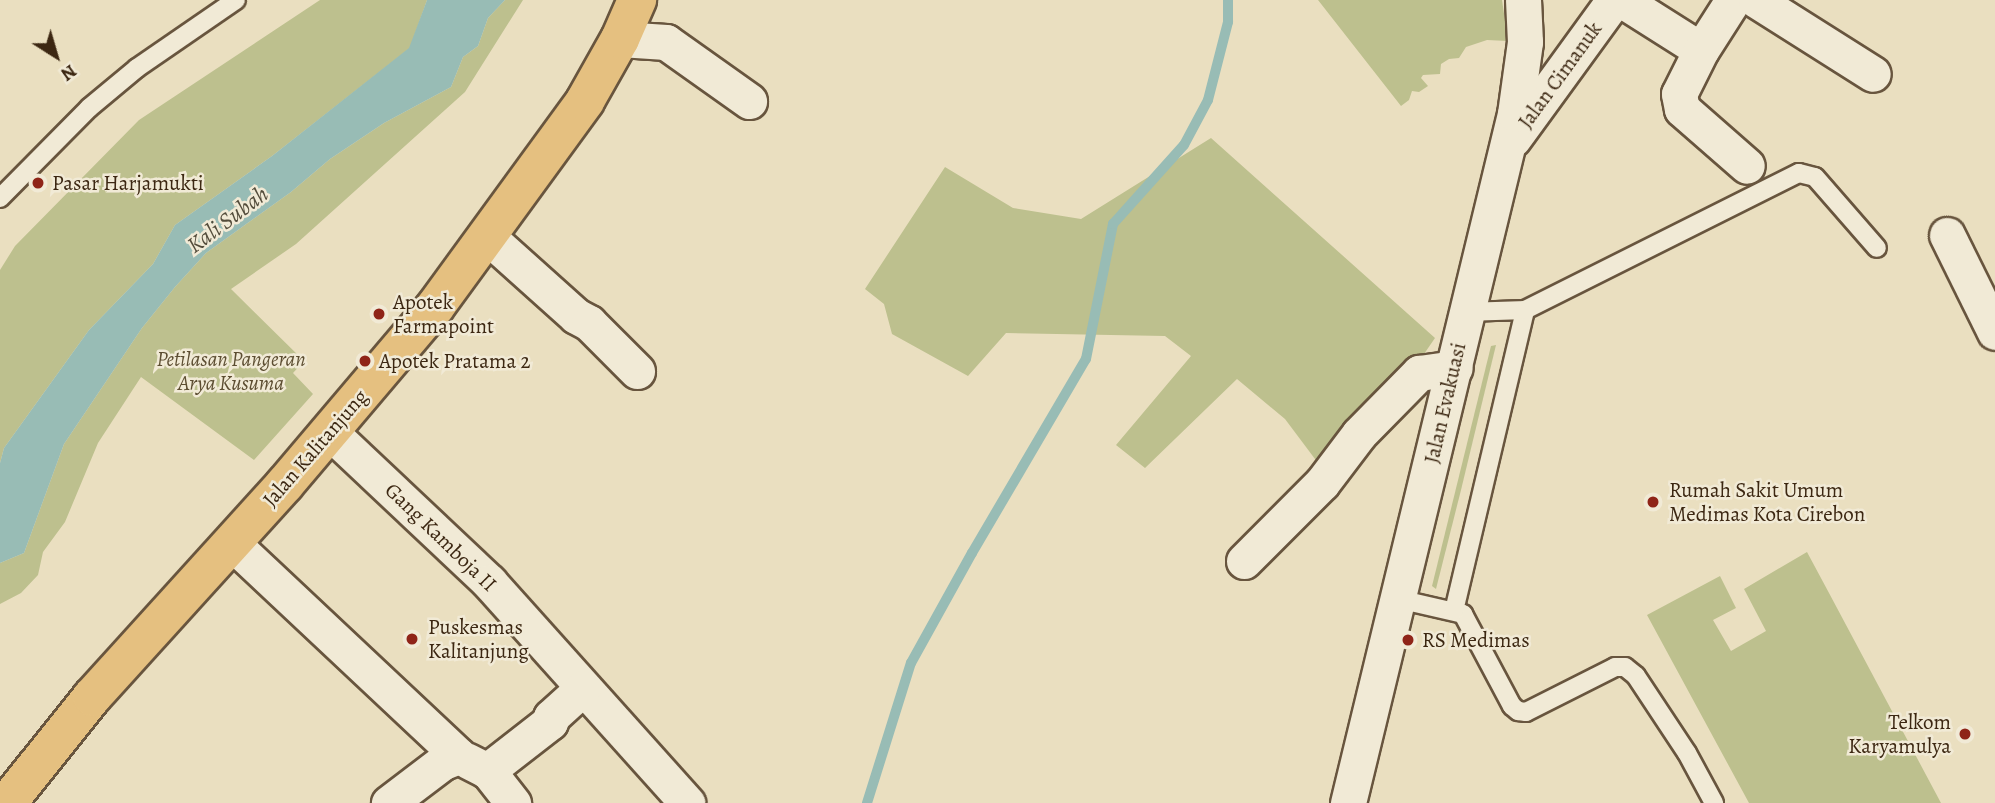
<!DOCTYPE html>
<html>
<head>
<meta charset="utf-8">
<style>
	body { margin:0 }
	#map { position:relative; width:1995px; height:803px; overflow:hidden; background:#eadfc0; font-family:Alegreya,serif }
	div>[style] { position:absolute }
	.green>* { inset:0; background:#bdc08e }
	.water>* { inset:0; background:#98bcb5 }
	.stream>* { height:10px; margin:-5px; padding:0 5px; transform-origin:5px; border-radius:5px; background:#98bcb5 }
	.roads { filter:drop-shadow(2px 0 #68553e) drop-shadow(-2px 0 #68553e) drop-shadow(0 2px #68553e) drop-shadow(0 -2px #68553e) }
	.service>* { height:18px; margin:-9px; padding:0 9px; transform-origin:9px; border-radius:9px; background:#f1ead6 }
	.minor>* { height:35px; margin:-17.5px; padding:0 17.5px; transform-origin:17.5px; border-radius:17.5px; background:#f1ead6 }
	.primary>* { height:38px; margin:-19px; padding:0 19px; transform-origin:19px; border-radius:19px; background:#e5c080 }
	.dots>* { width:19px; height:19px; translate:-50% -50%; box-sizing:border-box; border:4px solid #f1ead6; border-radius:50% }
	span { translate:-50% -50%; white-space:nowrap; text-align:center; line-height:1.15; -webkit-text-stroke:5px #f1ead6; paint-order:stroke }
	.street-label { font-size:21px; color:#3c2712 }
	.poi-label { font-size:21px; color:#3c2712 }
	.left { translate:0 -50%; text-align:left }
	.right { translate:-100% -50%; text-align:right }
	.park-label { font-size:21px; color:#5c4d31; font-style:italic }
	.water-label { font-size:23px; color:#534c3b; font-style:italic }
	.north { position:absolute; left:21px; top:21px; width:70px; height:70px; -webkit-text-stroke:5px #f1ead6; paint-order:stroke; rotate:143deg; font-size:19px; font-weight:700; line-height:28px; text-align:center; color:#3c2712 }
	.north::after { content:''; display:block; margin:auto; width:24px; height:32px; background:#3c2712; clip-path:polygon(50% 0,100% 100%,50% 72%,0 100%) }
</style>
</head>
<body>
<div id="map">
	<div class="green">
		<i style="clip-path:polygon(320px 0,427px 0,410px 48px,272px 156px,175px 225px,153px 264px,89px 330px,4px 448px,0 463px,0 270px,15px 246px,139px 120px)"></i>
		<i style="clip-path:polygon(505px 0,523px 0,465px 92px,296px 244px,231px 289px,304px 361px,293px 373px,313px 394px,254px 460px,141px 377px,98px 443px,65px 522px,43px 552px,38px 575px,21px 593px,0 604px,0 563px,24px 553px,64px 444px,142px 328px,175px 287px,206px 253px,291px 192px,330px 159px,384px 123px,451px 87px,463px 57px,478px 46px,488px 18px)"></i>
		<i style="clip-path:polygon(1318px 0,1502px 0,1508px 41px,1487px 40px,1466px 47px,1459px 58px,1449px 59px,1441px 64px,1440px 74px,1423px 75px,1421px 78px,1428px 86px,1419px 92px,1412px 91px,1409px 100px,1401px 106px)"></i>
		<i style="clip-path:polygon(1211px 138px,1435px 338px,1413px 370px,1324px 471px,1285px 419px,1237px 379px,1145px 468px,1116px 445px,1191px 356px,1165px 336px,1006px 333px,968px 376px,892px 334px,884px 304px,865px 289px,945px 167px,1013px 208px,1081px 219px)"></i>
		<i style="clip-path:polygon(1496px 345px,1461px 490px,1436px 589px,1432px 586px,1491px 346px)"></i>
		<i style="clip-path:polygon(1807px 552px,1829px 593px,1941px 803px,1749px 803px,1647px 615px,1720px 576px,1736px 608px,1713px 620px,1731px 651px,1766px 631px,1744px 589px)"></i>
	</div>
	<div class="water">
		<i style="clip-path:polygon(427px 0,505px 0,488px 18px,478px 46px,463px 57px,451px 87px,384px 123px,330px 159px,291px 192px,206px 253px,175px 287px,142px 328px,64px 444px,24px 553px,0 563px,0 463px,4px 448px,89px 330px,153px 264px,175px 225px,272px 156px,409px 48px)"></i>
	</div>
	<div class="stream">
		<i style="left:867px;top:803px;width:147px;rotate:-72.6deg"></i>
		<i style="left:911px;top:663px;width:126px;rotate:-61deg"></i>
		<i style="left:972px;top:553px;width:225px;rotate:-59.6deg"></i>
		<i style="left:1086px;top:359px;width:138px;rotate:-78.7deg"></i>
		<i style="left:1113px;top:224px;width:106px;rotate:-48.1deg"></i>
		<i style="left:1184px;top:145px;width:51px;rotate:-61.9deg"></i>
		<i style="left:1208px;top:100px;width:81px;rotate:-75.6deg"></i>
		<i style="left:1228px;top:22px;width:22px;rotate:-90deg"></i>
	</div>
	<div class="roads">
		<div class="service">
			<i style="left:0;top:198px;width:127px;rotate:-45.3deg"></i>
			<i style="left:89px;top:108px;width:62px;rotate:-39.8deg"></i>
			<i style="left:137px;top:68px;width:120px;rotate:-34.5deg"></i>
			<i style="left:1466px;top:312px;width:59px;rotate:-1.9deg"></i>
			<i style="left:1398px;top:599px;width:67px;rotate:13deg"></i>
			<i style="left:1463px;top:614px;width:104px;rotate:62deg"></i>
			<i style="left:1512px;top:706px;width:8px;rotate:40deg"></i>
			<i style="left:1518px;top:711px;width:8px;rotate:7deg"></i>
			<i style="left:1526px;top:712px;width:100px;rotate:-26.8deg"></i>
			<i style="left:1615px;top:667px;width:10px"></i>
			<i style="left:1625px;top:667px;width:14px;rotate:39deg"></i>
			<i style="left:1636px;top:676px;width:92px;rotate:56.5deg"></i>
			<i style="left:1687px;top:753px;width:57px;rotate:61.6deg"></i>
			<i style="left:1454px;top:611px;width:309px;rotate:-76.7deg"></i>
			<i style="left:1525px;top:310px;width:306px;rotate:-26.6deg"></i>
			<i style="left:1799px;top:173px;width:16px;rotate:14deg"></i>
			<i style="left:1815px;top:177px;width:94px;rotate:48.9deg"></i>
		</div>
		<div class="minor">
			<i style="left:1622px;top:0;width:93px;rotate:32.3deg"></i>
			<i style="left:1733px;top:0;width:59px;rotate:122.6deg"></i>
			<i style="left:1701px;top:50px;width:49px;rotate:116.6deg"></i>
			<i style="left:1679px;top:94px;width:15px;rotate:79deg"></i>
			<i style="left:1682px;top:109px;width:86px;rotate:41.2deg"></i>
			<i style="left:1756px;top:0;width:138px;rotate:32.3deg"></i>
			<i style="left:620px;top:39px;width:46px;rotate:3.7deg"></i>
			<i style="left:666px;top:42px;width:102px;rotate:35.4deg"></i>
			<i style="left:1513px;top:139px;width:172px;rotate:-54deg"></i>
			<i style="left:1947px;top:235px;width:108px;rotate:63.7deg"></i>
			<i style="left:488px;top:237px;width:118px;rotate:41.9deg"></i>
			<i style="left:576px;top:316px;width:15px;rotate:28deg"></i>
			<i style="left:589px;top:323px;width:68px;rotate:45deg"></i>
			<i style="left:330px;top:432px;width:219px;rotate:43.3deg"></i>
			<i style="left:489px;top:582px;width:297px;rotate:48.1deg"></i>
			<i style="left:231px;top:542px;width:313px;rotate:43.2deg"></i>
			<i style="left:459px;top:756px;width:17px;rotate:159deg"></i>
			<i style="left:443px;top:762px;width:68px;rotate:142.8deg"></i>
			<i style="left:1244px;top:561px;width:110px;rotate:-45deg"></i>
			<i style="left:1322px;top:483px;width:61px;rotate:-52.9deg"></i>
			<i style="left:1359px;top:434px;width:86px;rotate:-45.5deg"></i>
			<i style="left:1419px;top:373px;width:36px;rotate:-8deg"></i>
			<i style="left:468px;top:761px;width:22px;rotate:27deg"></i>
			<i style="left:488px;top:771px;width:41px;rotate:52deg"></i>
			<i style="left:487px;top:771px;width:80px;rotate:-37.9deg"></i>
			<i style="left:550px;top:722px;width:5px;rotate:-79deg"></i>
			<i style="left:551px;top:717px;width:43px;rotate:-42.2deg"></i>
			<i style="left:1348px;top:803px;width:709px;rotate:-76.38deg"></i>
			<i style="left:1515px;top:114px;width:73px;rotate:-82.1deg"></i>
			<i style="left:1525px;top:42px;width:42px;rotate:-92.7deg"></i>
		</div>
		<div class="primary">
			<i style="left:7px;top:803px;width:136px;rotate:-51.3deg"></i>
			<i style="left:92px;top:697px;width:287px;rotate:-47.8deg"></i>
			<i style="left:285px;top:484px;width:232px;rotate:-49.7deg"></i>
			<i style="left:435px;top:307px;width:255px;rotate:-53.9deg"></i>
			<i style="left:585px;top:101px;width:71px;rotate:-60.6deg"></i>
			<i style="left:620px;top:39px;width:43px;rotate:-66.4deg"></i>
		</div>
	</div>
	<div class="dots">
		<i style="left:38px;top:183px;background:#8f2418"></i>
		<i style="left:379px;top:314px;background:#8f2418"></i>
		<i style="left:365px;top:361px;background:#8f2418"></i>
		<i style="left:1653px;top:502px;background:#8f2418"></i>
		<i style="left:412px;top:639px;background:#8f2418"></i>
		<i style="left:1408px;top:640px;background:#8f2418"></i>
		<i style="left:1965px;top:734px;background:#8f2418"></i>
	</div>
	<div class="street-label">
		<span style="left:1560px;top:75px;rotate:-54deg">Jalan Cimanuk</span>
		<span style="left:1445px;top:403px;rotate:-77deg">Jalan Evakuasi</span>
		<span style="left:315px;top:448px;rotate:-49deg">Jalan Kalitanjung</span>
		<span style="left:441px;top:537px;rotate:44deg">Gang Kamboja II</span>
	</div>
	<div class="poi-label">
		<span class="left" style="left:52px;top:183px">Pasar Harjamukti</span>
		<span class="left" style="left:393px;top:314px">Apotek<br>Farmapoint</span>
		<span class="left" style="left:379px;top:361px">Apotek Pratama 2</span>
		<span class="left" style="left:1669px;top:502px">Rumah Sakit Umum<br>Medimas Kota Cirebon</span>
		<span class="left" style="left:428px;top:639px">Puskesmas<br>Kalitanjung</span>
		<span class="left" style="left:1422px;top:640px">RS Medimas</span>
		<span class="right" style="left:1951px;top:734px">Telkom<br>Karyamulya</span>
	</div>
	<div class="park-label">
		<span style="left:231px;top:371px">Petilasan Pangeran<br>Arya Kusuma</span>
	</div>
	<div class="water-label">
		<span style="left:228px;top:220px;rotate:-37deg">Kali Subah</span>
	</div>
	<div class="north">N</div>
</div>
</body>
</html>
